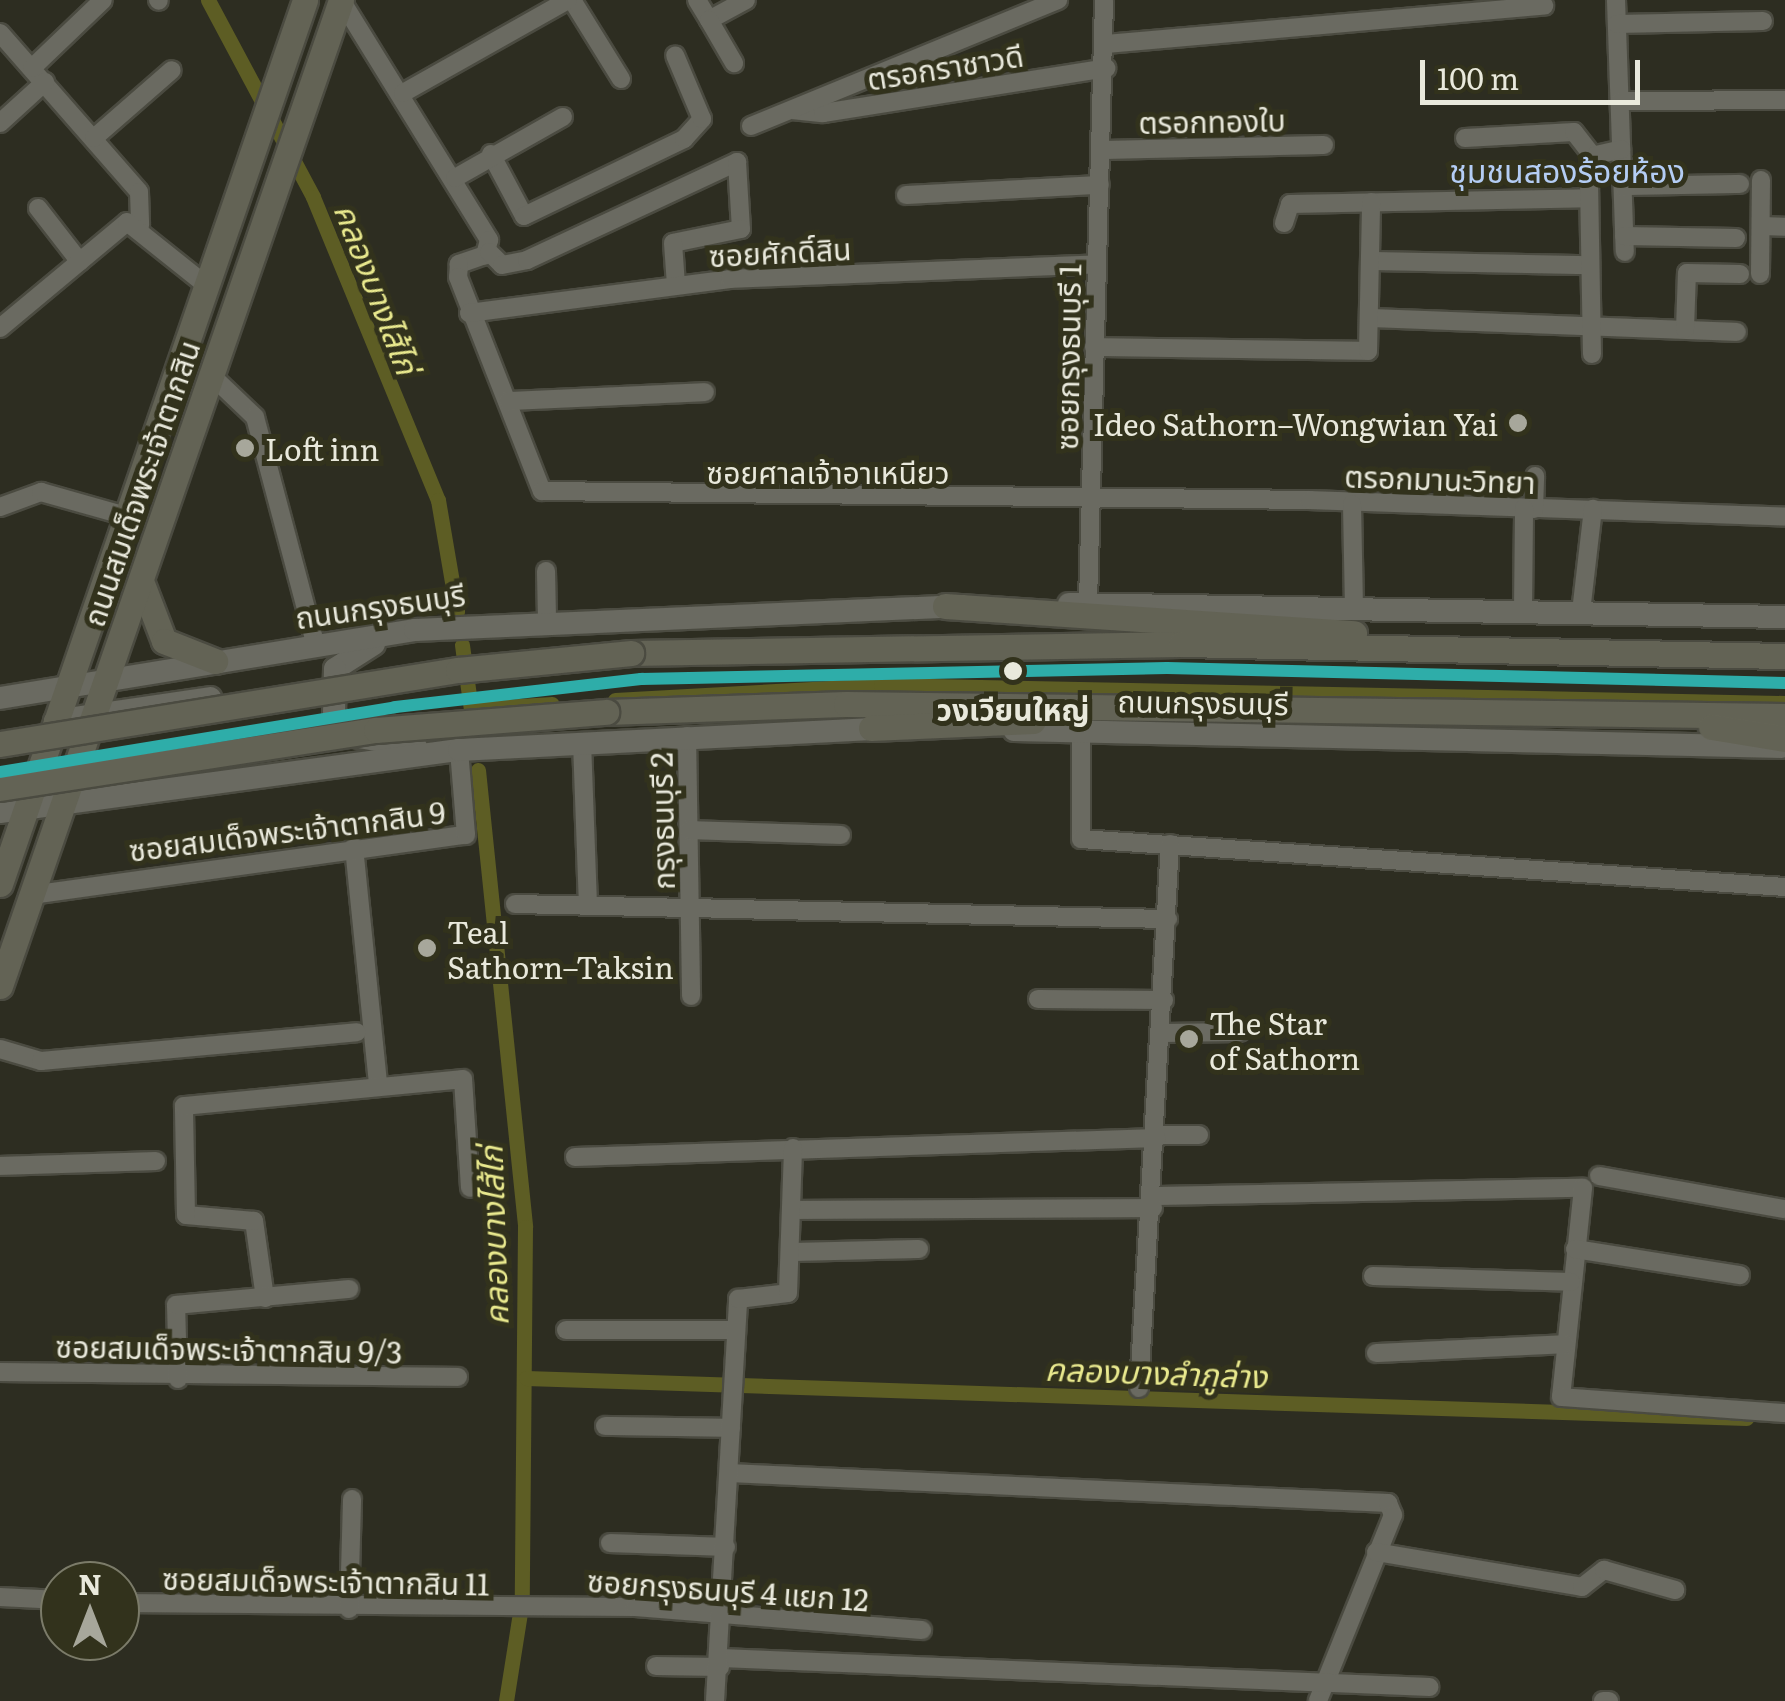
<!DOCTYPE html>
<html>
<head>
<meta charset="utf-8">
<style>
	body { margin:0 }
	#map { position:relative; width:1785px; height:1701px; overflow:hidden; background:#2d2d21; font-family:Literata,"Noto Sans Thai",serif }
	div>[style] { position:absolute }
	.canal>* { height:15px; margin:-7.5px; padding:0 7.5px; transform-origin:7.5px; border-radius:7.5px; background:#5d5d24 }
	.roads { filter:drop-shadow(2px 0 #4b4b41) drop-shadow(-2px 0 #4b4b41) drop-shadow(0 2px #4b4b41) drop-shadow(0 -2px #4b4b41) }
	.minor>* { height:18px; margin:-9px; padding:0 9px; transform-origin:9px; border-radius:9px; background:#6a6a61 }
	.secondary>* { height:22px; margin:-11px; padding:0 11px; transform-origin:11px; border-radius:11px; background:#6a6a61 }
	.primary>* { height:25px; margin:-12.5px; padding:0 12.5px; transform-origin:12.5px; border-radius:12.5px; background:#636355 }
	.bridges { filter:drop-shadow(2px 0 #4b4b41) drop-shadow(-2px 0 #4b4b41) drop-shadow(0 2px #4b4b41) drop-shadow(0 -2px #4b4b41) }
	.primary-bridge>* { height:25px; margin:-12.5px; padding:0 12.5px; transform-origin:12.5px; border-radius:12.5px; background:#636355 }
	.metro-1>* { height:12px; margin:-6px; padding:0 6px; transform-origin:6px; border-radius:6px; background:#2eada9 }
	.dots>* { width:28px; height:28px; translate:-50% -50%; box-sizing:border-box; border:5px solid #32321c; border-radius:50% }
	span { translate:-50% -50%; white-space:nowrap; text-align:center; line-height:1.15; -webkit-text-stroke:10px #32321c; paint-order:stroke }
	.street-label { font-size:30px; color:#e9e9dc }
	.poi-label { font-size:30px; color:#e9e9dc }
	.right { translate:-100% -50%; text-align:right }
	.left { translate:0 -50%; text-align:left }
	.stop-label { font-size:30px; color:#e9e9dc; font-weight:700 }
	.neighbourhood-label { font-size:32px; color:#b4cdf4 }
	.water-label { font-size:32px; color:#e9e98e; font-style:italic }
	.north { position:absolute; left:40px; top:1561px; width:100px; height:100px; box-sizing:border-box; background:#32321c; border:2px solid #7b7b69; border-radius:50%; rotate:0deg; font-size:28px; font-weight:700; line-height:40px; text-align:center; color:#e9e9dc }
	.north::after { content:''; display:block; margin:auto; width:35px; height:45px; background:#a7a79b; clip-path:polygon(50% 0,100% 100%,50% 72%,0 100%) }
	.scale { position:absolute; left:1420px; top:60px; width:220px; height:45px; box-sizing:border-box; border:5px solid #e9e9dc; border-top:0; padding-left:12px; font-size:30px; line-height:35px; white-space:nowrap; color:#e9e9dc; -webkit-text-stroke:8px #32321c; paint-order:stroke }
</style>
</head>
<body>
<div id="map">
	<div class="canal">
		<i style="left:208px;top:0;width:223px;rotate:61.9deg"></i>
		<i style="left:313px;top:197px;width:328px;rotate:67.6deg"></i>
		<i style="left:438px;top:500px;width:113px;rotate:80.3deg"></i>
		<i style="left:462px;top:645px;width:73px;rotate:82.1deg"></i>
		<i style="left:615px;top:700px;width:266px;rotate:-3.2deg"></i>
		<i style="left:881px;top:685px;width:904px;rotate:1.14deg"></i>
		<i style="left:471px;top:709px;width:81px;rotate:-3.5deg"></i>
		<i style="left:478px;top:770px;width:459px;rotate:84.1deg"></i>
		<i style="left:525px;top:1227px;width:373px;rotate:90.5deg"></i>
		<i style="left:522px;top:1600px;width:102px;rotate:99deg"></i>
		<i style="left:526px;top:1378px;width:1221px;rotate:1.88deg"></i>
	</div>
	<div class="roads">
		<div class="minor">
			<i style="left:158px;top:0;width:1px;rotate:45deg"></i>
			<i style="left:341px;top:0;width:282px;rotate:58.3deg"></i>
			<i style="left:489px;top:240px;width:16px;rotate:105deg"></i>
			<i style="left:485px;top:255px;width:28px;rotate:161deg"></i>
			<i style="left:459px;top:264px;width:13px;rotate:94deg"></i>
			<i style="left:458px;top:277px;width:230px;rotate:68.6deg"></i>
			<i style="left:542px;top:491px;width:768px;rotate:0.67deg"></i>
			<i style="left:1310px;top:500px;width:475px;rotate:2deg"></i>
			<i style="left:572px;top:0;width:93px;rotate:58.2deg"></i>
			<i style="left:697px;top:0;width:23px;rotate:59deg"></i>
			<i style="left:709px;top:20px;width:42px;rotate:-28.4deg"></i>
			<i style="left:1616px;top:0;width:252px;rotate:88deg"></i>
			<i style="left:709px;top:20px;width:50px;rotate:59.8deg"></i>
			<i style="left:1617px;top:24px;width:146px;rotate:-1.2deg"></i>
			<i style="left:0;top:33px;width:211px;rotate:48.8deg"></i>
			<i style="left:139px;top:192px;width:33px;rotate:88deg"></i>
			<i style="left:1106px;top:44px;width:440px;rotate:-5deg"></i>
			<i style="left:32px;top:68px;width:98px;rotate:-43.8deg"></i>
			<i style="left:403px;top:93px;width:189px;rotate:-29.4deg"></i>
			<i style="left:1620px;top:101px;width:165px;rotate:-0.3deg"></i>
			<i style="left:792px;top:110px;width:31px;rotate:6deg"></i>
			<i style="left:823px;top:113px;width:287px;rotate:-9deg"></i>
			<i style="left:0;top:123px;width:61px;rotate:-42.3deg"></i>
			<i style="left:751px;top:126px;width:332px;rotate:-22.3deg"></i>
			<i style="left:94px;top:138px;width:103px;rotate:-41.1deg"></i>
			<i style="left:1465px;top:138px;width:109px;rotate:-3.2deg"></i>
			<i style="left:1574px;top:132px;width:33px;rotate:52deg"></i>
			<i style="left:1102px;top:150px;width:222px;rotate:-1.3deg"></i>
			<i style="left:491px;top:154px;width:70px;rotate:62deg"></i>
			<i style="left:524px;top:216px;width:178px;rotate:-25.7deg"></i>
			<i style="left:684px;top:139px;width:27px;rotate:-48deg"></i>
			<i style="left:702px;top:119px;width:69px;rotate:-112.9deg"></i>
			<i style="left:455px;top:178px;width:124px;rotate:-29.5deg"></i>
			<i style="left:1623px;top:186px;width:117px;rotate:-1deg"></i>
			<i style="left:906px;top:195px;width:194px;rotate:-3deg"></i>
			<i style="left:38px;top:208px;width:68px;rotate:52.1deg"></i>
			<i style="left:1284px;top:223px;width:20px;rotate:-72deg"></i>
			<i style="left:1290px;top:204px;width:299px;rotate:-1.1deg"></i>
			<i style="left:1762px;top:226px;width:23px;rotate:2deg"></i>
			<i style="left:1624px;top:236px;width:112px;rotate:1deg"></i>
			<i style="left:489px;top:252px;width:18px;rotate:45deg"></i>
			<i style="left:502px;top:265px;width:25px;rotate:-11deg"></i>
			<i style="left:527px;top:260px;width:232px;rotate:-25deg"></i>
			<i style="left:737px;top:162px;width:67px;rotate:86.6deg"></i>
			<i style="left:741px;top:229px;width:69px;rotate:168.4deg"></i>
			<i style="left:673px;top:243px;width:42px;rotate:85.9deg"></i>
			<i style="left:1373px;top:261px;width:217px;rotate:1.1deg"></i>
			<i style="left:1760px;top:274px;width:94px;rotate:-89.4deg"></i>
			<i style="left:469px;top:313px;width:263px;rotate:-7.4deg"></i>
			<i style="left:730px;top:279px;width:367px;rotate:-2.3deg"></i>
			<i style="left:1374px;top:318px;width:363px;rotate:2.2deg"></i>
			<i style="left:0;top:328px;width:165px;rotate:-39.8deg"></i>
			<i style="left:127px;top:222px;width:101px;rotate:38.6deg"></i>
			<i style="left:1685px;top:329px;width:56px;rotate:-88deg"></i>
			<i style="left:1687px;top:273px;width:53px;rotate:1.1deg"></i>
			<i style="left:1094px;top:347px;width:274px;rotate:0.8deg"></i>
			<i style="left:1368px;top:351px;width:149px;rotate:-88.8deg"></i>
			<i style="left:1592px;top:354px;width:177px;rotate:-91deg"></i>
			<i style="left:1589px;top:177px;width:23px;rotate:-72deg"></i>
			<i style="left:1596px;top:155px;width:26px;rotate:-13deg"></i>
			<i style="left:212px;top:376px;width:59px;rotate:43.6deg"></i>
			<i style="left:255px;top:417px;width:237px;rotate:75.1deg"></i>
			<i style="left:508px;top:401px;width:197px;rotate:-2.6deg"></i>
			<i style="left:1352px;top:504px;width:102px;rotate:88.9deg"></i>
			<i style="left:0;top:507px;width:44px;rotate:-20.1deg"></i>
			<i style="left:41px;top:492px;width:88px;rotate:15.8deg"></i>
			<i style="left:1534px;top:509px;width:33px;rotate:-88deg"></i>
			<i style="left:546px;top:571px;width:48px;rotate:88.8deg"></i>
			<i style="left:1088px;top:603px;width:603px;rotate:-88.48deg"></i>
			<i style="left:1523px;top:610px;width:102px;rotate:-89.4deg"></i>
			<i style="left:1581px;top:612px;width:104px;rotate:-83.4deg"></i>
			<i style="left:1081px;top:731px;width:108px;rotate:90deg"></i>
			<i style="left:1081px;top:839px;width:706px;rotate:3.9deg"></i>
			<i style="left:687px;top:736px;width:260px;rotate:89.1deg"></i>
			<i style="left:582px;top:742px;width:162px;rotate:87.9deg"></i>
			<i style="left:689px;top:830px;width:152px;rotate:1.9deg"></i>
			<i style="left:354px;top:847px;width:238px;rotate:84.2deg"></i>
			<i style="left:31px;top:895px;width:439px;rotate:-7.9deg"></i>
			<i style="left:466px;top:835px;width:85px;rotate:-94.7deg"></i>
			<i style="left:515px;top:904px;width:653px;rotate:1.32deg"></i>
			<i style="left:1038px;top:999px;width:126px;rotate:0.5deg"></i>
			<i style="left:1163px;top:1033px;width:77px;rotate:-0.7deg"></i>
			<i style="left:0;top:1049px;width:43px;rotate:16.3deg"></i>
			<i style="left:41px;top:1061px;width:317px;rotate:-5.2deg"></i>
			<i style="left:1157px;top:1135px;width:42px"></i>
			<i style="left:575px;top:1157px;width:582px;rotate:-1.87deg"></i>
			<i style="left:0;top:1166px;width:156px;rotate:-1.8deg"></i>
			<i style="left:1599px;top:1176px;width:189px;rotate:10.1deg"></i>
			<i style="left:1154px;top:1196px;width:429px;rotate:-1.1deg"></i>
			<i style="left:1583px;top:1188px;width:210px;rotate:96deg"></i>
			<i style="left:1561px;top:1397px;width:225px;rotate:4.1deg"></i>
			<i style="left:794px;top:1210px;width:359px;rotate:-0.3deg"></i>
			<i style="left:1575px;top:1249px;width:167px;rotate:9deg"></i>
			<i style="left:792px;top:1252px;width:127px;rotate:-1.4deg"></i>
			<i style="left:1373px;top:1276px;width:198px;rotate:1.7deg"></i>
			<i style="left:265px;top:1298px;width:78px;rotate:-98.1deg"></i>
			<i style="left:254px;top:1221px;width:68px;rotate:-175deg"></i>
			<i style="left:186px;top:1215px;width:109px;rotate:-91.1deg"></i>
			<i style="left:184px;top:1106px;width:280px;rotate:-5.5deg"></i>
			<i style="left:463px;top:1079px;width:109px;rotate:86.3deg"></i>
			<i style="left:566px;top:1330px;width:170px"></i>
			<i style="left:1376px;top:1353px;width:189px;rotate:-2.7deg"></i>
			<i style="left:0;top:1372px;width:458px;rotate:0.6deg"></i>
			<i style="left:178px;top:1379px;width:74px;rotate:-91.5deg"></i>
			<i style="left:176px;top:1305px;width:174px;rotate:-5.3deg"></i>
			<i style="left:1139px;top:1388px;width:545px;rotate:-86.74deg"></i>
			<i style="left:605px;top:1426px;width:126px;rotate:0.9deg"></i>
			<i style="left:729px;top:1473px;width:660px;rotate:2.61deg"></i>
			<i style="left:1388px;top:1503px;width:13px;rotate:67deg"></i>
			<i style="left:1393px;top:1515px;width:201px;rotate:112deg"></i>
			<i style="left:610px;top:1543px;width:116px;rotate:2deg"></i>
			<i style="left:1376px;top:1552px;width:209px;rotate:9.6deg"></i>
			<i style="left:1582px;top:1587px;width:28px;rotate:-38deg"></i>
			<i style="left:1604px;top:1570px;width:74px;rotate:15.7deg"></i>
			<i style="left:0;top:1597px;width:60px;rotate:2.9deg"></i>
			<i style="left:120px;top:1603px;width:515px;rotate:0.45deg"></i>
			<i style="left:635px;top:1607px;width:288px;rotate:4.6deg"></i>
			<i style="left:349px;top:1609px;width:110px;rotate:-88.4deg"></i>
			<i style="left:721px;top:1658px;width:709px;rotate:2.35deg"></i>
			<i style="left:656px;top:1666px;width:64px;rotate:0.9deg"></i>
			<i style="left:715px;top:1701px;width:403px;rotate:-86.7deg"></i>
			<i style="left:738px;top:1299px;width:50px;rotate:-6.8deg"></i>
			<i style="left:788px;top:1293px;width:145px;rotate:-88deg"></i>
			<i style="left:1603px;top:1701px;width:6px"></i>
		</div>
		<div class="secondary">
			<i style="left:1069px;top:604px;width:716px;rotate:1.04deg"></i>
			<i style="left:374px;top:644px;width:46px;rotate:147.3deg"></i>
			<i style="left:335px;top:669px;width:45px;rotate:91.3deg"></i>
			<i style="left:334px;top:714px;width:29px;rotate:49deg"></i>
			<i style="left:353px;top:736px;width:64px;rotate:9.9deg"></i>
			<i style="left:0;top:698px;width:421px;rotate:-9.3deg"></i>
			<i style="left:415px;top:630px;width:548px;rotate:-2.51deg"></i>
			<i style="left:55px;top:721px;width:157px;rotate:-8.4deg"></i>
			<i style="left:1014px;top:730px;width:768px;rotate:1.27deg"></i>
			<i style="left:0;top:812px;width:463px;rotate:-7.7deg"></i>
			<i style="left:459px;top:750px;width:429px;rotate:-2.9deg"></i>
		</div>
		<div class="primary">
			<i style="left:141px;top:581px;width:64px;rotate:69deg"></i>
			<i style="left:164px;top:641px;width:55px;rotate:21.4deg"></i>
			<i style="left:945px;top:606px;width:410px;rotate:3.8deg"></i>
			<i style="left:631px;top:653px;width:550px;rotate:-0.94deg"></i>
			<i style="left:1181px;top:644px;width:604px;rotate:1.14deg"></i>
			<i style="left:606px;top:712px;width:240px;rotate:-1.9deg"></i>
			<i style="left:846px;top:704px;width:939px;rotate:0.73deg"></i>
			<i style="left:1711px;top:727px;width:75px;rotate:9.2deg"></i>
			<i style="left:871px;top:728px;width:162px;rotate:-2.5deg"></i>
			<i style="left:0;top:884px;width:935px;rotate:-70.96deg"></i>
			<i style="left:0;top:986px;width:1043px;rotate:-70.92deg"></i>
		</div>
	</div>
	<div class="bridges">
		<div class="primary-bridge">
			<i style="left:0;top:744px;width:464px;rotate:-9.2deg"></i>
			<i style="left:458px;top:670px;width:174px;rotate:-5.6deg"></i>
			<i style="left:0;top:788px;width:380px;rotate:-8.8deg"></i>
			<i style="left:376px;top:730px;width:231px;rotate:-4.5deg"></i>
		</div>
	</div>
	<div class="metro-1">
		<i style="left:0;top:772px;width:400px;rotate:-9.3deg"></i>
		<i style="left:395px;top:707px;width:248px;rotate:-6.5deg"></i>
		<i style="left:641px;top:679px;width:526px;rotate:-1.2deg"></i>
		<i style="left:1167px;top:668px;width:618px;rotate:1.39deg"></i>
	</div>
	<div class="dots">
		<i style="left:1518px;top:423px;background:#a7a79b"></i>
		<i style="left:245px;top:448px;background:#a7a79b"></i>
		<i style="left:1013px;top:671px;background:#e9e9dc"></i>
		<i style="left:427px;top:948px;background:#a7a79b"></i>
		<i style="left:1189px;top:1039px;background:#a7a79b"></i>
	</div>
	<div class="street-label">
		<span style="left:945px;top:66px;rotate:-9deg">ตรอกราชาวดี</span>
		<span style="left:1212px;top:120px;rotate:-1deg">ตรอกทองใบ</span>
		<span style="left:780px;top:251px;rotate:-3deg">ซอยศักดิ์สิน</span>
		<span style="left:1067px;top:357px;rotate:-89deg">ซอยกรุงธนบุรี 1</span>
		<span style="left:828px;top:471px">ซอยศาลเจ้าอาเหนียว</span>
		<span style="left:1440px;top:478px;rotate:2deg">ตรอกมานะวิทยา</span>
		<span style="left:140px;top:483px;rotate:-71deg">ถนนสมเด็จพระเจ้าตากสิน</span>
		<span style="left:380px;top:605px;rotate:-8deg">ถนนกรุงธนบุรี</span>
		<span style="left:1203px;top:701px;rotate:1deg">ถนนกรุงธนบุรี</span>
		<span style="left:661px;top:821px;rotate:-91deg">กรุงธนบุรี 2</span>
		<span style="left:287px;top:830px;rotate:-7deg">ซอยสมเด็จพระเจ้าตากสิน 9</span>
		<span style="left:229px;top:1348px;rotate:1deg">ซอยสมเด็จพระเจ้าตากสิน 9/3</span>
		<span style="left:326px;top:1580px;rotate:1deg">ซอยสมเด็จพระเจ้าตากสิน 11</span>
		<span style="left:728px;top:1589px;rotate:4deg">ซอยกรุงธนบุรี 4 แยก 12</span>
	</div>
	<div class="poi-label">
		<span class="right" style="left:1498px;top:423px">Ideo Sathorn–Wongwian Yai</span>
		<span class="left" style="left:265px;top:448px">Loft inn</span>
		<span class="left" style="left:447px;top:948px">Teal<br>Sathorn–Taksin</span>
		<span class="left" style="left:1209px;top:1039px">The Star<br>of Sathorn</span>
	</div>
	<div class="stop-label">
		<span style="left:1013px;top:708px">วงเวียนใหญ่</span>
	</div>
	<div class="neighbourhood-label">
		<span style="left:1567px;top:169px">ชุมชนสองร้อยห้อง</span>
	</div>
	<div class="water-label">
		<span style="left:378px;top:288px;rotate:69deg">คลองบางไส้ไก่</span>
		<span style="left:492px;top:1236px;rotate:-92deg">คลองบางไส้ไก่</span>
		<span style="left:1156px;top:1371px;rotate:2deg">คลองบางลำภูล่าง</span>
	</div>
	<div class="north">N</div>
	<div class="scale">100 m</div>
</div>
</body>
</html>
